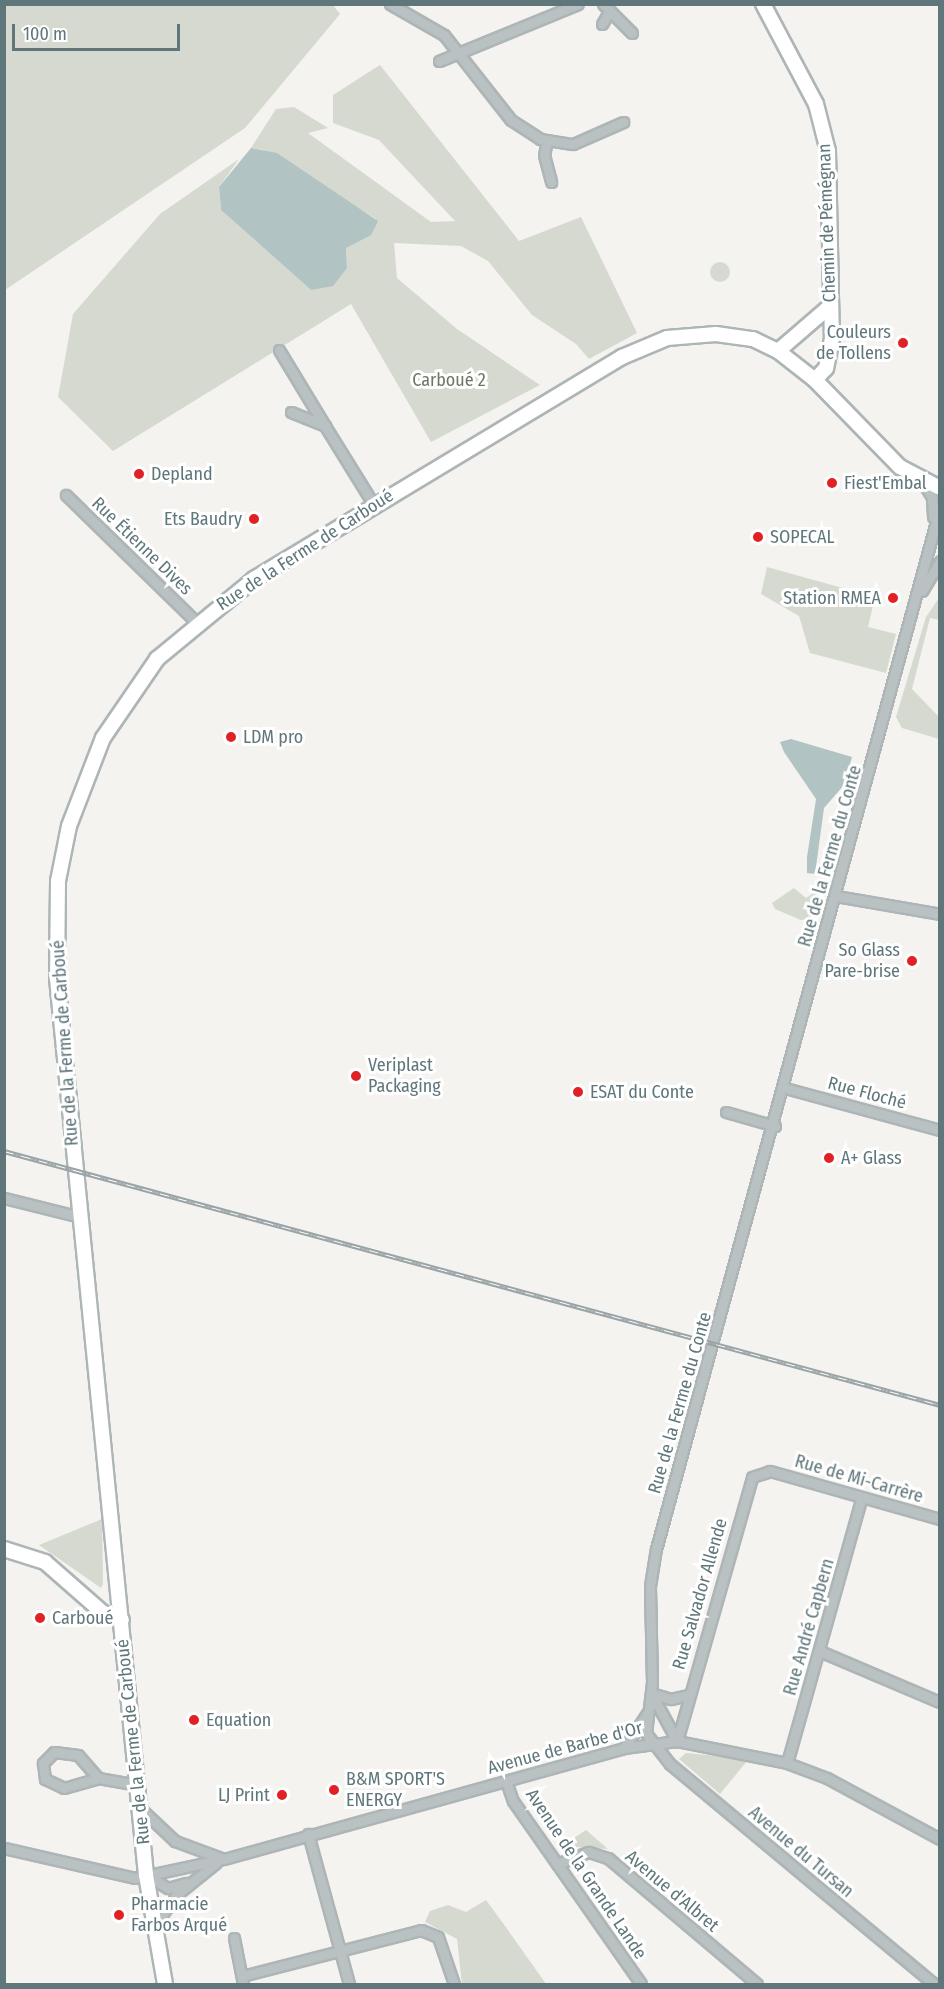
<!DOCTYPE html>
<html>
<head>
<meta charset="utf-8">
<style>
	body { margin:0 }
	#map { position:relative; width:944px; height:1989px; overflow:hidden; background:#f4f3ef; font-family:"Fira Sans Condensed",sans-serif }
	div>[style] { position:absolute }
	.green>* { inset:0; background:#d5d9cf }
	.round { border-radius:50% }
	.water>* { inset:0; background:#b1c3c3 }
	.roads { filter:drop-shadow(2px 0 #adb5b7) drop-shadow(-2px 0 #adb5b7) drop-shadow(0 2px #adb5b7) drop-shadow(0 -2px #adb5b7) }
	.street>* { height:9px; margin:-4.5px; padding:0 4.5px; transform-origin:4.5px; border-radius:4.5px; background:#bac1c3 }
	.secondary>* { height:14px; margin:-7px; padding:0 7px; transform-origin:7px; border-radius:7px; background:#fff }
	.rail>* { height:5px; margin-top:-2.5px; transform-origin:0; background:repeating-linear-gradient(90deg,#fff 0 9px,#9aa4a7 0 18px); box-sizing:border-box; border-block:2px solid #9aa4a7 }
	.dots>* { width:16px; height:16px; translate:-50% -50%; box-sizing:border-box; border:3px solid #fff; border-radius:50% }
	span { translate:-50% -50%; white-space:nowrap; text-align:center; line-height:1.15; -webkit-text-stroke:6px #fff; paint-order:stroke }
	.street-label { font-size:18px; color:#5f767b }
	.poi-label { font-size:18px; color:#5f767b }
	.right { translate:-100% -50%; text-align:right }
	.left { translate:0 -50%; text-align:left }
	.park-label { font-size:18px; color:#6c7861 }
	.frame { position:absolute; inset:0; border:6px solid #5f767b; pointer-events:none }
	.scale { position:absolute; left:12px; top:24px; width:168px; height:27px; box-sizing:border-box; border:3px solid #5f767b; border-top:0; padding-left:8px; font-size:18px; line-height:21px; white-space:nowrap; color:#5f767b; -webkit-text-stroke:4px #fff; paint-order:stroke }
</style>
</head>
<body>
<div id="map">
	<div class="green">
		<i style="clip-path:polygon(5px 4px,332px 4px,340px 14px,245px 128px,5px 290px)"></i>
		<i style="clip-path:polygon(380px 65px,519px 241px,581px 217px,637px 333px,589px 359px,576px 344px,532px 315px,488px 261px,461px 246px,394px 243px,397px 278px,457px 329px,540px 385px,431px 442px,351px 304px,113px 451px,58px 397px,73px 314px,160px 214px,239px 159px,219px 187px,221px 210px,311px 290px,347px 268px,346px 248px,376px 219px,264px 150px,251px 148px,276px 109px,294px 107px,328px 128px,308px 133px,431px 222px,455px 221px,379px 140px,333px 123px,333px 95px)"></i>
		<i class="round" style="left:710px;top:262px;width:20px;height:20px"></i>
		<i style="clip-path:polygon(767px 567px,875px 597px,868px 627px,896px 634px,886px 673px,810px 653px,799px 616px,761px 594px)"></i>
		<i style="clip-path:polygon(939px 598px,939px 620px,930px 618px,912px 689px,939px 717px,939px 739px,902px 728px,896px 717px,926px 617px)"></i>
		<i style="clip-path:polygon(794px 888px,806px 898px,817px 891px,823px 903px,816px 918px,801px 920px,775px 909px,772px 903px)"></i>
		<i style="clip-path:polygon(102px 1519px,103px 1584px,101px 1588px,39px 1545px)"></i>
		<i style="clip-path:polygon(686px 1753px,717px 1756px,747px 1761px,720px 1794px,679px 1759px)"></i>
		<i style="clip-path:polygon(586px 1830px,608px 1849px,562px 1846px)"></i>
		<i style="clip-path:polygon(486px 1900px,505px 1926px,546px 1984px,462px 1984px,457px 1939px,425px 1922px,430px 1911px,448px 1905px,466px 1912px)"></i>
	</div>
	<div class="water">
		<i style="clip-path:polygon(251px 148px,277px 153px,378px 221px,371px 235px,346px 248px,347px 268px,333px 286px,311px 290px,221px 210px,219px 187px)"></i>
		<i style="clip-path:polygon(791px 739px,852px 757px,844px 785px,824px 808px,815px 874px,807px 873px,807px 857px,816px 799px,784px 752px,780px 742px)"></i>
	</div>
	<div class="roads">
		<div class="street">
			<i style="left:390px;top:4px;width:62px;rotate:29.9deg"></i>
			<i style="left:444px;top:35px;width:108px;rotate:51.8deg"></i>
			<i style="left:511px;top:120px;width:35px;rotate:33deg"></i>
			<i style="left:540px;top:139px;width:33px;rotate:9deg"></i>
			<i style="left:573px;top:144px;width:55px;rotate:-23.7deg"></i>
			<i style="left:603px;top:4px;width:41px;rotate:45deg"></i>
			<i style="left:602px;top:24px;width:14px;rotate:-60deg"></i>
			<i style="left:439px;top:61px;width:150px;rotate:-22.3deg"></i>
			<i style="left:547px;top:140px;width:15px;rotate:101deg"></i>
			<i style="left:544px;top:155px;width:28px;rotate:75deg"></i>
			<i style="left:279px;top:350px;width:89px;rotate:58.8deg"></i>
			<i style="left:291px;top:412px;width:37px;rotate:22deg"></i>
			<i style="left:325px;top:426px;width:93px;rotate:58.2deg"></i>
			<i style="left:922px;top:481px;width:19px;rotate:58deg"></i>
			<i style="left:932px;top:497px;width:20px;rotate:87deg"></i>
			<i style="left:66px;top:495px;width:182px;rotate:44.3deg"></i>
			<i style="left:922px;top:591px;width:35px;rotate:-59deg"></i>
			<i style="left:836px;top:896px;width:106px;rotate:9.8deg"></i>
			<i style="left:785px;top:1088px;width:161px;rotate:15.2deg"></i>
			<i style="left:726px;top:1112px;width:51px;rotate:15.9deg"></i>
			<i style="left:4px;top:1198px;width:78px;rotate:14deg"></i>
			<i style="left:822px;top:1652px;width:128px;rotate:23deg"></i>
			<i style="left:651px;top:1693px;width:55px;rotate:61.6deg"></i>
			<i style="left:651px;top:1693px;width:21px;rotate:17deg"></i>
			<i style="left:671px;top:1699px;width:18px;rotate:-13deg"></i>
			<i style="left:677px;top:1741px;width:274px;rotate:-74.1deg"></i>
			<i style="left:752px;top:1477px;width:19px;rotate:-18deg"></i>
			<i style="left:770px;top:1471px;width:177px;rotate:15.8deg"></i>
			<i style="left:624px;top:1748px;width:43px;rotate:-56.3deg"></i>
			<i style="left:787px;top:1763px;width:274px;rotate:-74.3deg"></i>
			<i style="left:98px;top:1778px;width:30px;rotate:-131deg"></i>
			<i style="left:78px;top:1755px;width:24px;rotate:-173deg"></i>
			<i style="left:54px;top:1752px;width:16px;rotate:135deg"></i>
			<i style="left:43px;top:1763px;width:16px;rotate:83deg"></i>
			<i style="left:45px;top:1779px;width:21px;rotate:25deg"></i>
			<i style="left:64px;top:1788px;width:35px;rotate:-16deg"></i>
			<i style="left:98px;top:1778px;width:41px;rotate:9.9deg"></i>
			<i style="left:506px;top:1781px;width:21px;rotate:71deg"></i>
			<i style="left:513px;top:1801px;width:223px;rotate:55deg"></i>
			<i style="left:141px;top:1809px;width:47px;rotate:43.3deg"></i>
			<i style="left:175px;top:1841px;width:49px;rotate:20.3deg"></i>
			<i style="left:308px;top:1834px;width:156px;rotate:74.7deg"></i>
			<i style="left:4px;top:1848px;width:134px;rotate:12.9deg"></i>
			<i style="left:135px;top:1878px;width:91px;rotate:-12.1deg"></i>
			<i style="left:224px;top:1859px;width:415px;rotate:-15.5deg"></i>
			<i style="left:624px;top:1748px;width:53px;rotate:-7.5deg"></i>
			<i style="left:677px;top:1741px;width:112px;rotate:11.3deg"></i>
			<i style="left:787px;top:1763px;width:43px;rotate:20.6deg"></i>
			<i style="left:827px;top:1778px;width:128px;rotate:28.4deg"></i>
			<i style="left:557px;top:1864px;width:34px;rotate:-21deg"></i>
			<i style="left:589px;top:1852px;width:20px;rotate:18deg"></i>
			<i style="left:608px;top:1858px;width:195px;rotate:40.2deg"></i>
			<i style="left:146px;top:1875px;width:26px;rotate:31deg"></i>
			<i style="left:168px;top:1888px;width:19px;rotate:-16deg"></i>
			<i style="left:155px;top:1925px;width:37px;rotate:-55deg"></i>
			<i style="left:176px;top:1895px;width:51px;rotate:-38.7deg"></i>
			<i style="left:234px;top:1938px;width:47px;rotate:78.9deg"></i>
			<i style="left:242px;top:1976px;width:185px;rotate:-14.4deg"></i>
			<i style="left:421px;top:1930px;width:18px;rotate:22deg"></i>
			<i style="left:438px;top:1937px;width:50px;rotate:71.2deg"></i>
			<i style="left:934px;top:1984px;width:344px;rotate:-140.2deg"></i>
			<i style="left:670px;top:1764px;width:39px;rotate:-128deg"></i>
			<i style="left:646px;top:1733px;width:50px;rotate:-83.2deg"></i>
			<i style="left:652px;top:1683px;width:97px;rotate:-91.2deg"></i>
			<i style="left:650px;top:1586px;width:37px;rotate:-81deg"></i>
			<i style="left:656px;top:1549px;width:1080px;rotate:-74.75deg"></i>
		</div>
		<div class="secondary">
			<i style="left:763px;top:4px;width:113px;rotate:62.1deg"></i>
			<i style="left:816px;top:104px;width:49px;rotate:75.7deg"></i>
			<i style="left:828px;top:151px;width:187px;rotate:88.8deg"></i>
			<i style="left:832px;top:338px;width:31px;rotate:101deg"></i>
			<i style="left:826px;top:368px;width:16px;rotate:133deg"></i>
			<i style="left:778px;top:351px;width:67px;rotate:-40.8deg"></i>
			<i style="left:4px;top:1549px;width:43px;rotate:17.6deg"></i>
			<i style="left:45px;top:1562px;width:77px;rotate:41.3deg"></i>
			<i style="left:103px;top:1613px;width:20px;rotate:20deg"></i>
			<i style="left:165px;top:1984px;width:111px;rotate:-99.9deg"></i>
			<i style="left:146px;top:1875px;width:901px;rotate:-95.67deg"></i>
			<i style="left:57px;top:978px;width:97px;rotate:-89.4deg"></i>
			<i style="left:58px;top:881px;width:56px;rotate:-78.7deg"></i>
			<i style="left:69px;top:826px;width:94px;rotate:-68.9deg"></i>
			<i style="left:103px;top:738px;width:96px;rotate:-55.6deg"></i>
			<i style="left:157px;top:659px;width:126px;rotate:-39.5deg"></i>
			<i style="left:254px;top:579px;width:430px;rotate:-31.1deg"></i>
			<i style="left:622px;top:357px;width:49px;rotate:-22.9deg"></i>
			<i style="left:667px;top:338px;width:49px;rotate:-4.7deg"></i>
			<i style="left:716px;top:334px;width:37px;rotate:8deg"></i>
			<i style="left:753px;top:339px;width:28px;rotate:26deg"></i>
			<i style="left:778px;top:351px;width:47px;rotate:38.1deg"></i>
			<i style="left:815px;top:380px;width:122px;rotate:45.7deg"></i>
			<i style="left:900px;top:467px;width:45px;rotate:27.7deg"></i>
		</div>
	</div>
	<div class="rail">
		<i style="left:4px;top:1151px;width:970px;rotate:15.18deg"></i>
	</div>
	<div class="dots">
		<i style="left:903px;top:343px;background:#e22124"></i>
		<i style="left:139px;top:474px;background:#e22124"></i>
		<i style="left:832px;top:483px;background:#e22124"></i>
		<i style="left:254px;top:519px;background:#e22124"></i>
		<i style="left:758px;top:537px;background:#e22124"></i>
		<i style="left:893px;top:598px;background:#e22124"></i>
		<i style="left:231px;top:737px;background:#e22124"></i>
		<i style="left:912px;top:961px;background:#e22124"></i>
		<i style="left:356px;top:1076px;background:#e22124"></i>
		<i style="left:578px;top:1092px;background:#e22124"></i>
		<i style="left:829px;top:1158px;background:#e22124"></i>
		<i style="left:40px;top:1618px;background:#e22124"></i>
		<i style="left:194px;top:1720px;background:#e22124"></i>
		<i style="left:334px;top:1790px;background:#e22124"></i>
		<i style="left:282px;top:1795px;background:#e22124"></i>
		<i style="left:119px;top:1915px;background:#e22124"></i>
	</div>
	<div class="street-label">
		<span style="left:827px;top:223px;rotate:-92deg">Chemin de Pémégnan</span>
		<span style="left:142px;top:546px;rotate:44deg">Rue Étienne Dives</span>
		<span style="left:305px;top:550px;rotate:-33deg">Rue de la Ferme de Carboué</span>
		<span style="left:830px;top:856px;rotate:-74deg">Rue de la Ferme du Conte</span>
		<span style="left:65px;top:1043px;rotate:-94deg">Rue de la Ferme de Carboué</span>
		<span style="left:867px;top:1093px;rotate:15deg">Rue Floché</span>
		<span style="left:680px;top:1403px;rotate:-74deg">Rue de la Ferme du Conte</span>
		<span style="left:859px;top:1479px;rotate:16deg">Rue de Mi-Carrère</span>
		<span style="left:700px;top:1594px;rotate:-74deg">Rue Salvador Allende</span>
		<span style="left:809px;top:1627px;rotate:-74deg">Rue André Capbern</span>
		<span style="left:133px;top:1742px;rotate:-96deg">Rue de la Ferme de Carboué</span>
		<span style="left:565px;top:1748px;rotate:-15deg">Avenue de Barbe d'Or</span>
		<span style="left:801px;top:1852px;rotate:40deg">Avenue du Tursan</span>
		<span style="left:586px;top:1874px;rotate:56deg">Avenue de la Grande Lande</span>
		<span style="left:672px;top:1891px;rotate:40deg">Avenue d'Albret</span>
	</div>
	<div class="poi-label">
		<span class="right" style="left:891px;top:343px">Couleurs<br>de Tollens</span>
		<span class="left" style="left:151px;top:474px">Depland</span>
		<span class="left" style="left:844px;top:483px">Fiest'Embal</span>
		<span class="right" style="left:242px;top:519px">Ets Baudry</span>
		<span class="left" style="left:770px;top:537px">SOPECAL</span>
		<span class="right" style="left:881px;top:598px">Station RMEA</span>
		<span class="left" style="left:243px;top:737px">LDM pro</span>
		<span class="right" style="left:900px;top:961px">So Glass<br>Pare-brise</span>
		<span class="left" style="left:368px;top:1076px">Veriplast<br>Packaging</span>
		<span class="left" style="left:590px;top:1092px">ESAT du Conte</span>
		<span class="left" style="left:841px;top:1158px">A+ Glass</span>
		<span class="left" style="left:52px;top:1618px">Carboué</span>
		<span class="left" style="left:206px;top:1720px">Equation</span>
		<span class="left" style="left:346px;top:1790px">B&amp;M SPORT'S<br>ENERGY</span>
		<span class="right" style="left:270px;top:1795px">LJ Print</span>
		<span class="left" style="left:131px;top:1915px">Pharmacie<br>Farbos Arqué</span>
	</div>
	<div class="park-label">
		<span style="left:449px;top:380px">Carboué 2</span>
	</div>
	<div class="frame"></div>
	<div class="scale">100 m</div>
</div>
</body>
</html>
